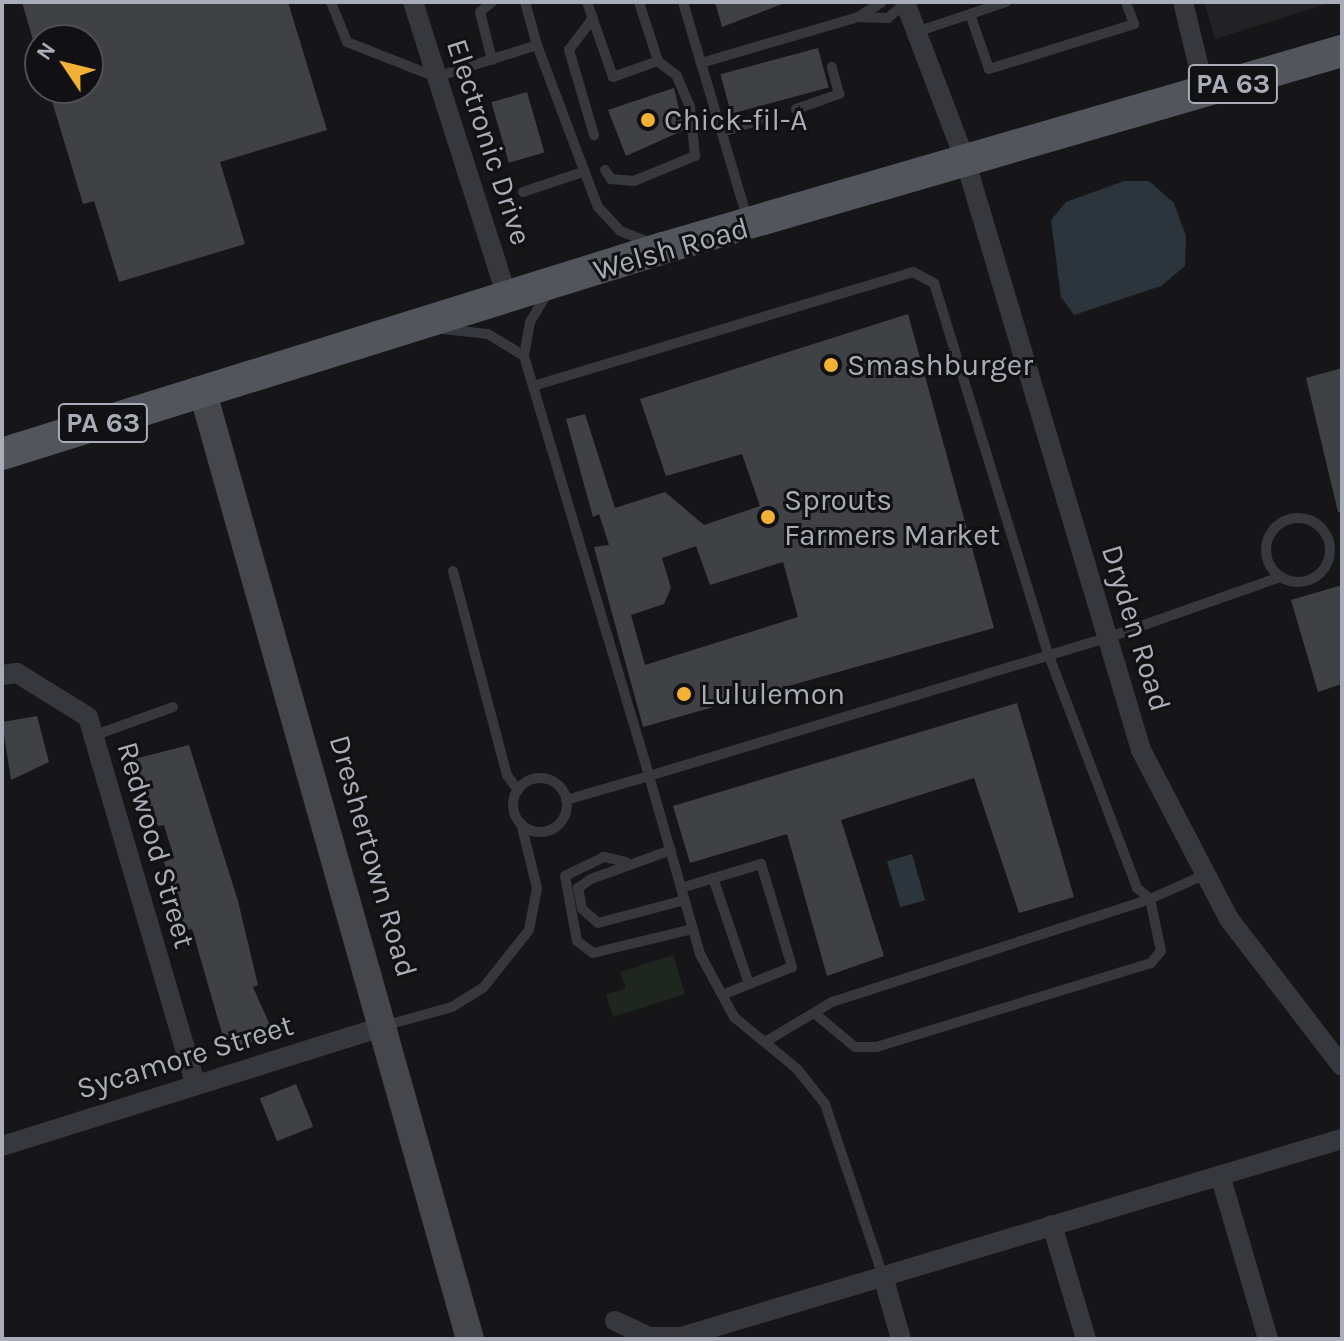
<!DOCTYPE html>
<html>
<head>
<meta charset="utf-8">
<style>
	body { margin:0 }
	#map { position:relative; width:1344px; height:1341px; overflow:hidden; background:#161618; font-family:Karla,sans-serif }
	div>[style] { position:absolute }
	.built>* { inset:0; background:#222225 }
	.green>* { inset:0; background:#1e261f }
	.water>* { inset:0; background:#2c353c; transform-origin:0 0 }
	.building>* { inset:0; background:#404145; transform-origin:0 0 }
	.lane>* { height:10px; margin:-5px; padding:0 5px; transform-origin:5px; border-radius:5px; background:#37383d }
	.lane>.ring { margin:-5px; padding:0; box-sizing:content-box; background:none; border:10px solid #37383d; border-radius:50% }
	.street>* { height:20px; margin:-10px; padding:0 10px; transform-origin:10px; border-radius:10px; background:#37383d }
	.secondary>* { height:28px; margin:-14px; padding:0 14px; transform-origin:14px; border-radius:14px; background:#45474d }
	.primary>* { height:32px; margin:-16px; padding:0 16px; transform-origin:16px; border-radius:16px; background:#53555c }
	.dots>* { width:22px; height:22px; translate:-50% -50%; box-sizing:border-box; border:4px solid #111113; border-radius:50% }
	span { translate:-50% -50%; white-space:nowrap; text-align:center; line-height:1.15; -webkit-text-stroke:6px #111113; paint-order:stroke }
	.shield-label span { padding:2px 6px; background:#111113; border:2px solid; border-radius:6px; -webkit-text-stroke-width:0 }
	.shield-label { font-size:28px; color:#a8adb8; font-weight:700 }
	.poi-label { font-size:30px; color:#a8adb8 }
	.left { translate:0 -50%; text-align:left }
	.street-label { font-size:30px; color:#a8adb8 }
	.frame { position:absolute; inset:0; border:4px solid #a8adb8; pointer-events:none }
	.north { position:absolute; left:24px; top:24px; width:80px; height:80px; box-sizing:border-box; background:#111113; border:2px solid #4d4f55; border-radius:50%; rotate:305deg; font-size:22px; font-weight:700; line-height:32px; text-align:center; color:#a8adb8 }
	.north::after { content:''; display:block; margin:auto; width:28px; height:36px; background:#f2b134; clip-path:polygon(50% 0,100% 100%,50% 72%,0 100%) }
</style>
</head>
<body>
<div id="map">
	<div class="built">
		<i style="clip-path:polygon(1204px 2px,1333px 2px,1215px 39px)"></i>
	</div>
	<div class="green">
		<i style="clip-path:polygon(673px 955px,685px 994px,613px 1017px,606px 995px,626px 988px,620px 972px)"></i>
	</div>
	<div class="water">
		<i style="clip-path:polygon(1124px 181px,1149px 181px,1174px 203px,1186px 236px,1185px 266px,1161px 286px,1074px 315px,1061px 297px,1051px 220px,1066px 202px)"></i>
		<i style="left:912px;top:854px;width:48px;height:26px;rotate:74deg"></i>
	</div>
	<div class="building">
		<i style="clip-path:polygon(22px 2px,288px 2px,327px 130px,220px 162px,245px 244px,119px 282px,94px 201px,83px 204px,48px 88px,88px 88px,88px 40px,33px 40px)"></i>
		<i style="clip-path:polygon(715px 2px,784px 2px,785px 3px,722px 27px)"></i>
		<i style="left:818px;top:48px;width:41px;height:101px;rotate:75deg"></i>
		<i style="clip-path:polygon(674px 88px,684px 130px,626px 156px,608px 110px)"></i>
		<i style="left:527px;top:92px;width:63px;height:37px;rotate:74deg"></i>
		<i style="clip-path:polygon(evenodd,908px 314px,994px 628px,643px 727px,594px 547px,609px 545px,599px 514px,593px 517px,566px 419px,585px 414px,615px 508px,665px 492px,704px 525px,760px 506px,742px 454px,666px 476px,640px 399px,908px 314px,696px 546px,710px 585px,783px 562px,798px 617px,645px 665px,631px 615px,664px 604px,671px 588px,662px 558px,696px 546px)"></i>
		<i style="clip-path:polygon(1342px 368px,1342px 512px,1338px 512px,1306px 378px)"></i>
		<i style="clip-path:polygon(1342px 585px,1342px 684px,1318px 692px,1291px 600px)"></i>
		<i style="clip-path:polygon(1017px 703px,1074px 897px,1019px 913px,974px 778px,841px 820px,884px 956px,827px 976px,787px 834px,690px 863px,673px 806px)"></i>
		<i style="clip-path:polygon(37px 716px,49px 762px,11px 780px,2px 722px)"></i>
		<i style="clip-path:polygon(189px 745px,238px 901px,258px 985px,253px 987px,273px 1032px,228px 1054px,192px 929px,185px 930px,164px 862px,174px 858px,164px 825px,158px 826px,134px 759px)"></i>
		<i style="left:296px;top:1084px;width:46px;height:39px;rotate:68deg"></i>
	</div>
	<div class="lane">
		<i style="left:331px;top:2px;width:43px;rotate:68.2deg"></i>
		<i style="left:347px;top:42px;width:96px;rotate:21.5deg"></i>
		<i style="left:436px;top:77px;width:106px;rotate:-17.6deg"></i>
		<i style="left:537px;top:45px;width:45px;rotate:-105.6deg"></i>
		<i style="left:587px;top:2px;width:79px;rotate:70.9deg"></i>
		<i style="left:613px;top:77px;width:48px;rotate:-19.6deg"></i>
		<i style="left:658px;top:61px;width:62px;rotate:-107.9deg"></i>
		<i style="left:683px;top:2px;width:64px;rotate:73.6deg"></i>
		<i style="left:701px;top:63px;width:164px;rotate:-16.3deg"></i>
		<i style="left:858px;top:17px;width:30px;rotate:2deg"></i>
		<i style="left:888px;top:18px;width:23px;rotate:-41deg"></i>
		<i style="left:970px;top:14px;width:58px;rotate:70.9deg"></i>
		<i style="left:989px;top:69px;width:152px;rotate:-17.2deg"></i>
		<i style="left:1134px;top:24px;width:23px;rotate:-110deg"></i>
		<i style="left:858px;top:17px;width:28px;rotate:-32deg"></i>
		<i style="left:593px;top:18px;width:40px;rotate:127deg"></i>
		<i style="left:569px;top:50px;width:89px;rotate:73.6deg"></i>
		<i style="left:916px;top:32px;width:95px;rotate:-18.4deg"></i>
		<i style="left:537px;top:45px;width:173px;rotate:69.4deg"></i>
		<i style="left:598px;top:207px;width:33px;rotate:47deg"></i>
		<i style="left:620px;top:231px;width:31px;rotate:21deg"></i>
		<i style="left:492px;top:60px;width:49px;rotate:-104deg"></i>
		<i style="left:480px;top:12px;width:16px;rotate:-40deg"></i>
		<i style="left:701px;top:63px;width:165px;rotate:73.4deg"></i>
		<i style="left:796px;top:109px;width:46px;rotate:-19.2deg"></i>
		<i style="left:839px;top:94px;width:28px;rotate:-105deg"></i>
		<i style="left:722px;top:132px;width:46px;rotate:-17.7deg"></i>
		<i style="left:605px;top:170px;width:11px;rotate:56deg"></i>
		<i style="left:611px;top:179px;width:23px;rotate:5deg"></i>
		<i style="left:634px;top:181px;width:66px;rotate:-22.3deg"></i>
		<i style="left:695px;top:156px;width:49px;rotate:-95.8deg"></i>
		<i style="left:690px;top:107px;width:34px;rotate:-113deg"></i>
		<i style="left:677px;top:76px;width:24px;rotate:-142deg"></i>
		<i style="left:523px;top:192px;width:63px;rotate:-18.4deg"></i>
		<i style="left:548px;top:292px;width:35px;rotate:121deg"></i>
		<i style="left:530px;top:322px;width:35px;rotate:100deg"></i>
		<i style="left:524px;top:356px;width:438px;rotate:73.4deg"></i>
		<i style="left:649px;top:776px;width:478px;rotate:-16.8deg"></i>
		<i style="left:1107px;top:638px;width:183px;rotate:-19.4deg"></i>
		<i style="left:443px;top:329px;width:45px;rotate:6.3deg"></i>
		<i style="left:488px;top:334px;width:42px;rotate:31.4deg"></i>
		<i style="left:533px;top:386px;width:397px;rotate:-16.7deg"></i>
		<i style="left:913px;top:272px;width:24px;rotate:28deg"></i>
		<i style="left:934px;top:283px;width:390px;rotate:72.9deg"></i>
		<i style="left:1049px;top:656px;width:248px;rotate:69.2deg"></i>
		<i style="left:1137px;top:888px;width:17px;rotate:40deg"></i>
		<i style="left:1150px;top:899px;width:59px;rotate:-24deg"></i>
		<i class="ring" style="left:1266px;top:518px;width:54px;height:54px"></i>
		<i style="left:453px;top:571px;width:211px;rotate:75.2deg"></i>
		<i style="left:507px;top:775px;width:19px;rotate:54deg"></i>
		<i style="left:93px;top:736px;width:85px;rotate:-19.9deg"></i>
		<i class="ring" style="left:513px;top:778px;width:44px;height:44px"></i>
		<i style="left:566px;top:800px;width:86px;rotate:-16.1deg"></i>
		<i style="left:649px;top:776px;width:185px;rotate:74deg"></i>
		<i style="left:700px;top:954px;width:72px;rotate:61.6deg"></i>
		<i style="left:734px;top:1017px;width:82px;rotate:39.5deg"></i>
		<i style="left:797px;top:1069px;width:45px;rotate:51.3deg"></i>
		<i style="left:825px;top:1104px;width:182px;rotate:71.4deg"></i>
		<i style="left:671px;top:850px;width:85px;rotate:160.1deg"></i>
		<i style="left:591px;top:879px;width:16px;rotate:145deg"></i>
		<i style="left:578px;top:888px;width:21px;rotate:79deg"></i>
		<i style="left:582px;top:909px;width:21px;rotate:41deg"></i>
		<i style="left:598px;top:923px;width:90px;rotate:-14.8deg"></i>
		<i style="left:626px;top:862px;width:23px;rotate:-167deg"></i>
		<i style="left:604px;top:857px;width:43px;rotate:154deg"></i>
		<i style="left:565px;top:876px;width:66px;rotate:79.5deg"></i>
		<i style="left:577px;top:941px;width:20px;rotate:37deg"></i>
		<i style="left:593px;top:953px;width:103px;rotate:-13.5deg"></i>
		<i style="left:713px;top:878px;width:112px;rotate:71.2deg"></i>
		<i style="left:681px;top:888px;width:84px;rotate:-16.7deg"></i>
		<i style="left:761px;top:864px;width:108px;rotate:73.2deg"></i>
		<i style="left:792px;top:967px;width:75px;rotate:158.2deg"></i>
		<i style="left:387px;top:1025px;width:67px;rotate:-15.5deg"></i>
		<i style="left:452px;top:1007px;width:36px;rotate:-32deg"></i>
		<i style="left:483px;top:988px;width:74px;rotate:-51.6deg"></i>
		<i style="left:529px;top:930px;width:43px;rotate:-79.2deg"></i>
		<i style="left:537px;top:888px;width:67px;rotate:-103.8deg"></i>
		<i style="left:765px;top:1042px;width:78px;rotate:-30.8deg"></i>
		<i style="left:832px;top:1002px;width:334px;rotate:-17.9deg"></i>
		<i style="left:1150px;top:899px;width:53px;rotate:78.1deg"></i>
		<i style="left:1161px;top:951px;width:16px;rotate:130deg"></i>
		<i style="left:1151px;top:963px;width:287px;rotate:163deg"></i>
		<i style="left:877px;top:1047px;width:22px;rotate:180deg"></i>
		<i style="left:855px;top:1047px;width:53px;rotate:-140.3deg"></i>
	</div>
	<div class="street">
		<i style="left:413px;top:2px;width:312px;rotate:72.3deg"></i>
		<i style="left:905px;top:2px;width:172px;rotate:69.2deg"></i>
		<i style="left:966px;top:163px;width:613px;rotate:73.4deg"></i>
		<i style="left:1141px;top:750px;width:191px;rotate:62.5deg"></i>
		<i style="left:1229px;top:919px;width:185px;rotate:52.5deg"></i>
		<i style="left:1183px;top:2px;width:93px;rotate:76.3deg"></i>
		<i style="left:2px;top:675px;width:15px;rotate:-8deg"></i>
		<i style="left:17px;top:673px;width:84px;rotate:31.8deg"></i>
		<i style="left:88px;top:717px;width:382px;rotate:73.7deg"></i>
		<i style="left:2px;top:1146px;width:404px;rotate:-17.4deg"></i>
		<i style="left:1221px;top:1178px;width:168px;rotate:73.7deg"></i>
		<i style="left:1052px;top:1225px;width:119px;rotate:73.4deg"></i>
		<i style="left:883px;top:1276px;width:66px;rotate:74.1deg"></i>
		<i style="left:615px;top:1321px;width:38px;rotate:25deg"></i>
		<i style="left:650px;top:1337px;width:31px"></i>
		<i style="left:681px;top:1337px;width:690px;rotate:-16.68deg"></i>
	</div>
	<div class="secondary">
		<i style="left:203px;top:393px;width:983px;rotate:74.24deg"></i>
	</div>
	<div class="primary">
		<i style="left:2px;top:454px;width:692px;rotate:-17.31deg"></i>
		<i style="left:663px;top:248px;width:707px;rotate:-16.18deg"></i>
	</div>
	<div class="dots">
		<i style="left:648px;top:120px;background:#f2b134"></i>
		<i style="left:831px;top:365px;background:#f2b134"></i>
		<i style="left:768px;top:517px;background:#f2b134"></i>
		<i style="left:684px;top:694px;background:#f2b134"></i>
	</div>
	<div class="shield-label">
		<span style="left:1233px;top:84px">PA 63</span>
		<span style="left:103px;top:423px">PA 63</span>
	</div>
	<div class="poi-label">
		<span class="left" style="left:664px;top:120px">Chick-fil-A</span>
		<span class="left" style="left:847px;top:365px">Smashburger</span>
		<span class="left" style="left:784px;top:517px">Sprouts<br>Farmers Market</span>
		<span class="left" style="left:700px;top:694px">Lululemon</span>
	</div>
	<div class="street-label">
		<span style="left:489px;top:142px;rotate:72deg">Electronic Drive</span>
		<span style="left:671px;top:249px;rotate:-16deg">Welsh Road</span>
		<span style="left:1136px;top:628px;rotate:73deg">Dryden Road</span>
		<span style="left:156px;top:845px;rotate:74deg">Redwood Street</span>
		<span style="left:373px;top:856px;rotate:74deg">Dreshertown Road</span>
		<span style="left:185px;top:1057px;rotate:-17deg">Sycamore Street</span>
	</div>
	<div class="frame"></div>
	<div class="north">N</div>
</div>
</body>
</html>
